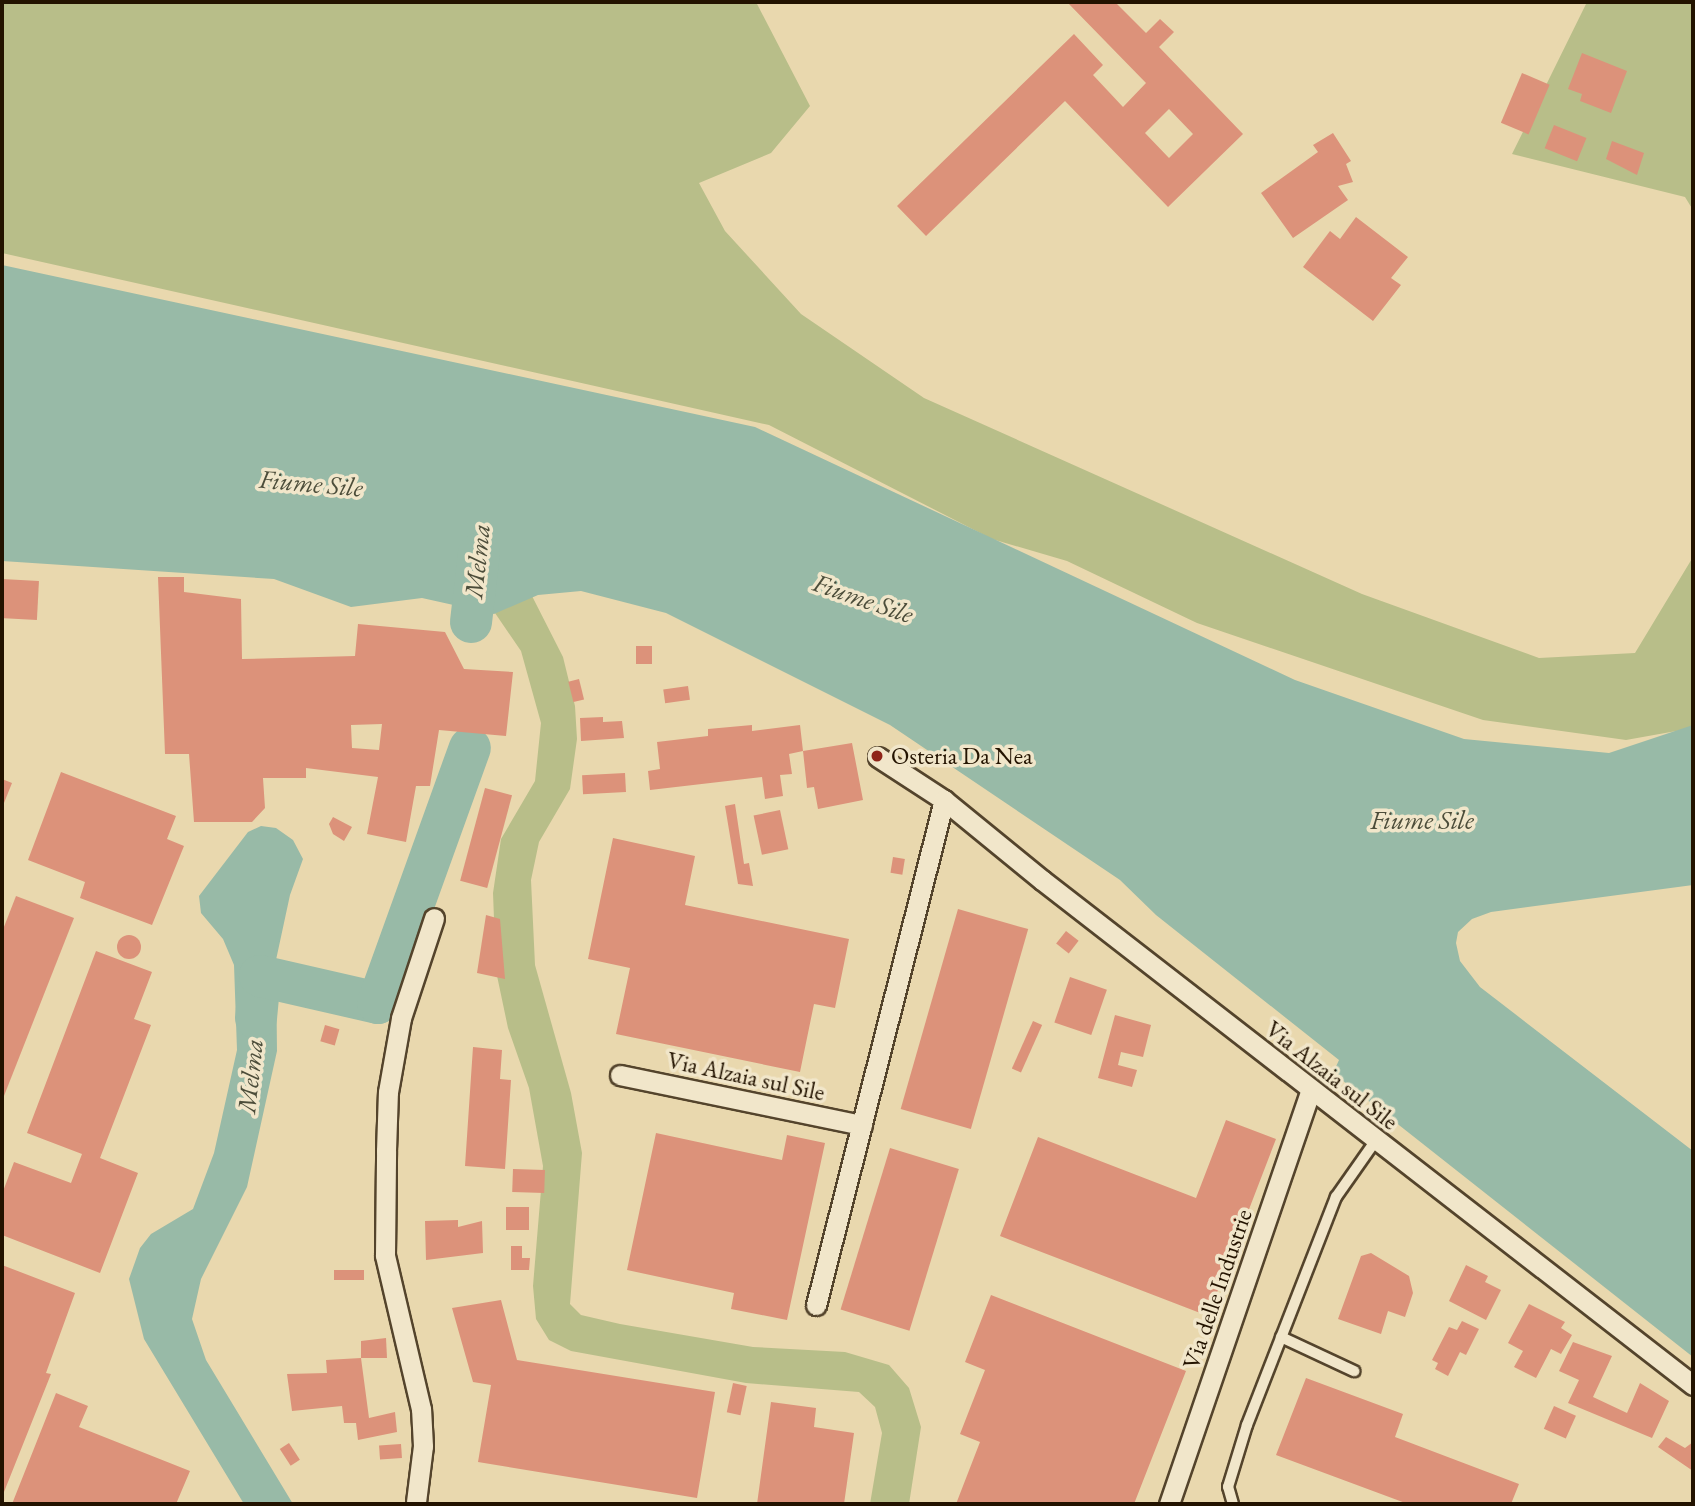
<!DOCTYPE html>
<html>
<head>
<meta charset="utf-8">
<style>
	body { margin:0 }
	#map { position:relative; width:1695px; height:1506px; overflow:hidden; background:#e9d8ae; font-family:"EB Garamond",serif }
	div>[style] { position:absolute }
	.green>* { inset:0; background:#b8be89 }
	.water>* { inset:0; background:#98baa7 }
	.river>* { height:42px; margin:-21px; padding:0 21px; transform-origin:21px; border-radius:21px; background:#98baa7 }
	.building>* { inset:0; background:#dc927a; transform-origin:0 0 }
	.round { border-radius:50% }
	.roads { filter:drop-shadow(2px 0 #54442c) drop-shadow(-2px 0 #54442c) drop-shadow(0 2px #54442c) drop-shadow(0 -2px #54442c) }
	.lane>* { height:10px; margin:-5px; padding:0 5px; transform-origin:5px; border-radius:5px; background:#f1e6ca }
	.street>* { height:19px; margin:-9.5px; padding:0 9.5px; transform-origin:9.5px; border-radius:9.5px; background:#f1e6ca }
	.dots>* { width:19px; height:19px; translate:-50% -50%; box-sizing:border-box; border:4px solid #f1e6ca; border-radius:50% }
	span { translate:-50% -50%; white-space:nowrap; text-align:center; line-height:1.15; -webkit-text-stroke:7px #f1e6ca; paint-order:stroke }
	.poi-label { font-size:24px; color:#231300 }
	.left { translate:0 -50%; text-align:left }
	.street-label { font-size:24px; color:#231300 }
	.water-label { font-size:26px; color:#4c4d3a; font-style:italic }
	.frame { position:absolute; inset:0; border:4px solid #231300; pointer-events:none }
</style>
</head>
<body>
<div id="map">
	<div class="green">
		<i style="clip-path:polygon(2px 2px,756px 2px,810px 106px,771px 153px,699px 183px,725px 231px,801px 314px,924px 398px,1362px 594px,1539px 658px,1635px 653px,1693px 557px,1693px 728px,1626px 740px,1483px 720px,1197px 623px,1067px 561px,992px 539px,769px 425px,2px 253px)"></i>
		<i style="clip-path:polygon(1587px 2px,1693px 2px,1693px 210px,1685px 197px,1512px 154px)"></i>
		<i style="clip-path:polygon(532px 596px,563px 657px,575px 706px,577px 739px,570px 789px,539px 842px,531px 880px,535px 965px,571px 1093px,582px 1153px,570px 1304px,581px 1315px,620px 1324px,753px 1347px,845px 1352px,889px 1365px,909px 1388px,921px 1427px,909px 1504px,870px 1504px,882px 1433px,875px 1407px,859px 1392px,746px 1383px,571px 1351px,549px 1340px,536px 1319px,533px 1286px,543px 1166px,529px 1088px,508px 1028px,496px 971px,493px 893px,501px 839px,535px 781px,541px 723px,521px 651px,495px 613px)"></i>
	</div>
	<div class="water">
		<i style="clip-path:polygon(2px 265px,755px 427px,1295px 680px,1464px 739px,1609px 753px,1693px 725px,1693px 885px,1491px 912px,1472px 919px,1458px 932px,1456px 943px,1460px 961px,1480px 987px,1693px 1151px,1693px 1357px,1333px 1073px,1339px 1060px,1156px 915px,1120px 880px,890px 725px,666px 613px,581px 591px,538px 595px,494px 614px,422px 598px,351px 607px,274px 579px,2px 561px)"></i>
		<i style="clip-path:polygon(261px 826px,276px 828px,293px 840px,303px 859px,290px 895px,276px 960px,277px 1051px,247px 1187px,201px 1279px,192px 1319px,206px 1360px,293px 1504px,244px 1504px,144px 1339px,129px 1279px,140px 1248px,151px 1234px,193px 1209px,214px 1153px,237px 1050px,234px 965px,223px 939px,201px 913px,199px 896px,248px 832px)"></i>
	</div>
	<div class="river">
		<i style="left:471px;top:622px;width:69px;rotate:-83.4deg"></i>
		<i style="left:256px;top:1018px;width:42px;rotate:-84.6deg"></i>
		<i style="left:260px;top:976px;width:121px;rotate:12.9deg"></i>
		<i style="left:378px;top:1003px;width:271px;rotate:-70.2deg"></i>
	</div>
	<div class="building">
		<i style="clip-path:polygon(evenodd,1067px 2px,1115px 2px,1146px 33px,1160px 19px,1174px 32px,1159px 47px,1243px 134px,1168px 207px,1065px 101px,926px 236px,897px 206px,1074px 34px,1103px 65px,1093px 75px,1123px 107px,1146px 83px,1067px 2px,1169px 109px,1193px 134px,1169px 158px,1145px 133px,1169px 109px)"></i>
		<i style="clip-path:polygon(1582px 53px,1627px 71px,1611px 113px,1580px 101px,1582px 94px,1568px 89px)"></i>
		<i style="left:1522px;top:73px;width:30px;height:54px;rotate:23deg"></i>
		<i style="left:1554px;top:125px;width:35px;height:25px;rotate:22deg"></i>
		<i style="clip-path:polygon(1333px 133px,1351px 161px,1346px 164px,1353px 182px,1338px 186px,1348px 200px,1293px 238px,1261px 193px,1318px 152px,1313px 145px)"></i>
		<i style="clip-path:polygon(1612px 141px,1644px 153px,1637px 175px,1606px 159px)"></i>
		<i style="clip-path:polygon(1356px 217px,1408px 257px,1391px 278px,1401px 285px,1373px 321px,1303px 267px,1330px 231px,1340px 239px)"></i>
		<i style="clip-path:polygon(evenodd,158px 577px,184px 577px,184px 592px,241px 599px,242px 659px,355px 656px,358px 624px,445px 632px,464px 669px,513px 672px,506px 736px,439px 730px,430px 786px,416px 786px,406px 842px,367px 834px,378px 777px,306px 768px,306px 778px,263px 778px,265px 808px,252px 822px,194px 822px,189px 754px,165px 754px,158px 577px,382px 724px,379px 750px,352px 748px,351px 725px,382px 724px)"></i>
		<i style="left:2px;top:579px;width:37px;height:39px;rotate:3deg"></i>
		<i style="left:636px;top:646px;width:16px;height:18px"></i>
		<i style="left:579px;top:679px;width:21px;height:11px;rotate:76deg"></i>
		<i style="left:688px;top:686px;width:14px;height:25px;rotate:82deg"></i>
		<i style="clip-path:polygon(603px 717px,603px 722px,622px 721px,624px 738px,581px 741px,580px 718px)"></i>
		<i style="clip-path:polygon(752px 725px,752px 731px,800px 725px,803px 751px,789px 754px,792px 774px,780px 775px,783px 796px,765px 799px,762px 777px,650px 790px,648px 771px,660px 769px,657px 742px,708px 736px,708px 729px)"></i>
		<i style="clip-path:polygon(852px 743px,863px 800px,818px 809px,814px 787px,807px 788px,803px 751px)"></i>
		<i style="clip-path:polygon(61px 772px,176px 816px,167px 839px,184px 846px,152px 925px,80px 898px,85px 882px,28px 860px)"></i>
		<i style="left:625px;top:773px;width:19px;height:43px;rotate:87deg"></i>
		<i style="clip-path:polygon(2px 779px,12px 783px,2px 808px)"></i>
		<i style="left:485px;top:788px;width:28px;height:96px;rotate:15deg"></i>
		<i style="clip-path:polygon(735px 804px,744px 864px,749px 863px,753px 886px,738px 884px,725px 806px)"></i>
		<i style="left:780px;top:810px;width:40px;height:27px;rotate:78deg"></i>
		<i style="clip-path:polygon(333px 817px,352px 827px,344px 841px,333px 834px,329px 824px)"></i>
		<i style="clip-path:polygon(613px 838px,695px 856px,685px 905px,849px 939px,835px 1008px,814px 1004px,800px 1072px,616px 1034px,630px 968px,588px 959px)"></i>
		<i style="left:893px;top:857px;width:12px;height:16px;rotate:9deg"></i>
		<i style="clip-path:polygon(16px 896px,74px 918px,2px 1101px,2px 932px)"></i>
		<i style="left:958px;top:909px;width:73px;height:208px;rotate:16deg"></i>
		<i style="clip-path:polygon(486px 915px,500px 919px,505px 979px,477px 973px)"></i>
		<i style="left:1066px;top:931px;width:16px;height:16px;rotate:38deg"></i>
		<i class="round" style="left:117px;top:935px;width:24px;height:24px"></i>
		<i style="clip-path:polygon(96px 951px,152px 972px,134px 1019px,151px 1025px,100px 1158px,138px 1173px,100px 1273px,2px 1235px,2px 1194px,14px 1162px,71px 1183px,82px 1154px,27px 1133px)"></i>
		<i style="left:1070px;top:977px;width:39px;height:48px;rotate:19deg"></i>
		<i style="clip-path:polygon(1115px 1015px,1151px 1025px,1143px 1057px,1121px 1052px,1118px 1065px,1137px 1070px,1132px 1087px,1098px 1078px)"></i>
		<i style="left:1033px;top:1021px;width:10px;height:52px;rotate:24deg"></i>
		<i style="left:325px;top:1025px;width:15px;height:17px;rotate:16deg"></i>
		<i style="clip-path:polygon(473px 1047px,502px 1050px,500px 1079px,511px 1080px,505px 1169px,465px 1166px)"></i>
		<i style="clip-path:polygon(1226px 1120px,1276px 1139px,1208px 1316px,1000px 1236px,1038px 1137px,1196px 1198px)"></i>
		<i style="clip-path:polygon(656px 1133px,782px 1160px,787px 1135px,825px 1143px,787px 1320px,731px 1309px,734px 1293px,627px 1270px)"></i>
		<i style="left:890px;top:1148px;width:72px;height:169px;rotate:17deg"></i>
		<i style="left:513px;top:1169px;width:32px;height:23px;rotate:2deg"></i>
		<i style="left:506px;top:1207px;width:23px;height:23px"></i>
		<i style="clip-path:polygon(458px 1220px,458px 1227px,482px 1221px,483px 1253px,426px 1260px,425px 1221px)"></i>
		<i style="clip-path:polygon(511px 1246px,522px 1246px,522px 1258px,530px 1258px,529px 1270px,511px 1270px)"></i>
		<i style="clip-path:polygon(1371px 1253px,1409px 1276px,1413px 1293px,1405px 1317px,1388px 1311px,1381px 1334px,1338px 1319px,1361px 1256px)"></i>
		<i style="clip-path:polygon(2px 1265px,75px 1293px,46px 1373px,51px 1374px,2px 1497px)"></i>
		<i style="clip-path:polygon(1466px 1265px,1488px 1276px,1485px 1282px,1501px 1290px,1486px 1320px,1449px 1301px)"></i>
		<i style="left:334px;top:1270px;width:30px;height:10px"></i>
		<i style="clip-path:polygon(991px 1295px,1186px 1371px,1134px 1504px,956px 1504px,980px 1442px,960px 1434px,985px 1370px,965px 1362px)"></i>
		<i style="clip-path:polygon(501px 1300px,517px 1360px,715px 1392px,697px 1498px,478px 1462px,491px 1385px,473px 1382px,452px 1308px)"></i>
		<i style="clip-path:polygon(1529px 1304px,1565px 1322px,1561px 1328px,1572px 1335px,1561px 1354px,1551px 1349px,1536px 1378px,1514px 1367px,1523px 1351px,1508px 1343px)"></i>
		<i style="clip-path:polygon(1462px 1321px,1479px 1329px,1466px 1355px,1460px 1352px,1448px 1376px,1435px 1369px,1438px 1363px,1432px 1360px,1449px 1327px,1457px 1330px)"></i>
		<i style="clip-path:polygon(386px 1338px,387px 1358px,361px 1358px,361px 1341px)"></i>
		<i style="clip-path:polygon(1573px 1342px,1612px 1356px,1593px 1397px,1627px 1413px,1640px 1383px,1669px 1401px,1652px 1438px,1568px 1403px,1579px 1380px,1559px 1371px)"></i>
		<i style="clip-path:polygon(361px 1358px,369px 1418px,395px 1412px,397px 1432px,358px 1440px,356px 1423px,344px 1423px,342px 1406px,292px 1411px,287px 1374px,327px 1373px,326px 1360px)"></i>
		<i style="clip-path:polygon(1306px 1378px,1403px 1414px,1395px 1437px,1519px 1484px,1511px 1504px,1408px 1504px,1276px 1455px)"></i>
		<i style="left:733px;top:1383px;width:14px;height:30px;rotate:12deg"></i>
		<i style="clip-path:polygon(56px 1393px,88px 1406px,79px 1427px,190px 1471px,176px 1504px,12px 1504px)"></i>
		<i style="clip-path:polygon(771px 1402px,816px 1408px,814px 1427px,854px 1433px,844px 1504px,757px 1504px)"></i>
		<i style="left:1554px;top:1406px;width:24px;height:25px;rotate:24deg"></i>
		<i style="clip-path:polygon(1666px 1437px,1685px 1448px,1693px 1442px,1693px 1471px,1658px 1447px)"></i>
		<i style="left:289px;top:1443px;width:20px;height:11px;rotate:57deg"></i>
		<i style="left:401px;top:1444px;width:14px;height:22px;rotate:86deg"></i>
	</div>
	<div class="roads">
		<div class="lane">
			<i style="left:1281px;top:1337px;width:81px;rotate:25deg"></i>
			<i style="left:1233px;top:1504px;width:18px;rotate:-106deg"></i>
			<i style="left:1228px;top:1487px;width:65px;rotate:-73deg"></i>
			<i style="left:1247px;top:1425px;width:245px;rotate:-68.7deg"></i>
			<i style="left:1336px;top:1197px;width:70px;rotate:-54.9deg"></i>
		</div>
		<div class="street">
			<i style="left:878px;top:757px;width:79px;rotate:33.1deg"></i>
			<i style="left:944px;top:800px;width:127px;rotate:39.2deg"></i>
			<i style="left:1042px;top:880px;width:824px;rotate:37.8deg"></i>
			<i style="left:620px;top:1075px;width:247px;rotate:11.7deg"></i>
			<i style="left:816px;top:1305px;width:521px;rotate:-75.78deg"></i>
			<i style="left:416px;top:1502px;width:56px;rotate:-82.9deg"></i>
			<i style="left:423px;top:1446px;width:37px;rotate:-93deg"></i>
			<i style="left:421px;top:1409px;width:158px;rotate:-103.2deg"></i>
			<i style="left:385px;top:1255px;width:104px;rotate:-89.4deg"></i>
			<i style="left:386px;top:1151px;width:59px;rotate:-88.1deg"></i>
			<i style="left:388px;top:1092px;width:75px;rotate:-80deg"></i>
			<i style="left:401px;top:1018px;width:105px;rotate:-71.7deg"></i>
			<i style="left:1169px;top:1504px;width:438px;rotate:-71.1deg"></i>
		</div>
	</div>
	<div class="dots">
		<i style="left:877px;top:756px;background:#8f2418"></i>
	</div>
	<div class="poi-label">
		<span class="left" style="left:891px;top:756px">Osteria Da Nea</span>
	</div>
	<div class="street-label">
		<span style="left:1332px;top:1075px;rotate:38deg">Via Alzaia sul Sile</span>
		<span style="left:746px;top:1076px;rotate:12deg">Via Alzaia sul Sile</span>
		<span style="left:1217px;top:1289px;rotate:-71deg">Via delle Industrie</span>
	</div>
	<div class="water-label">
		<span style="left:311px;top:484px;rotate:5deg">Fiume Sile</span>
		<span style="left:478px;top:561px;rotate:-84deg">Melma</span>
		<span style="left:863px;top:599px;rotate:19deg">Fiume Sile</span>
		<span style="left:1422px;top:821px">Fiume Sile</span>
		<span style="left:251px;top:1076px;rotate:-84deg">Melma</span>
	</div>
	<div class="frame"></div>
</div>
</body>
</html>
